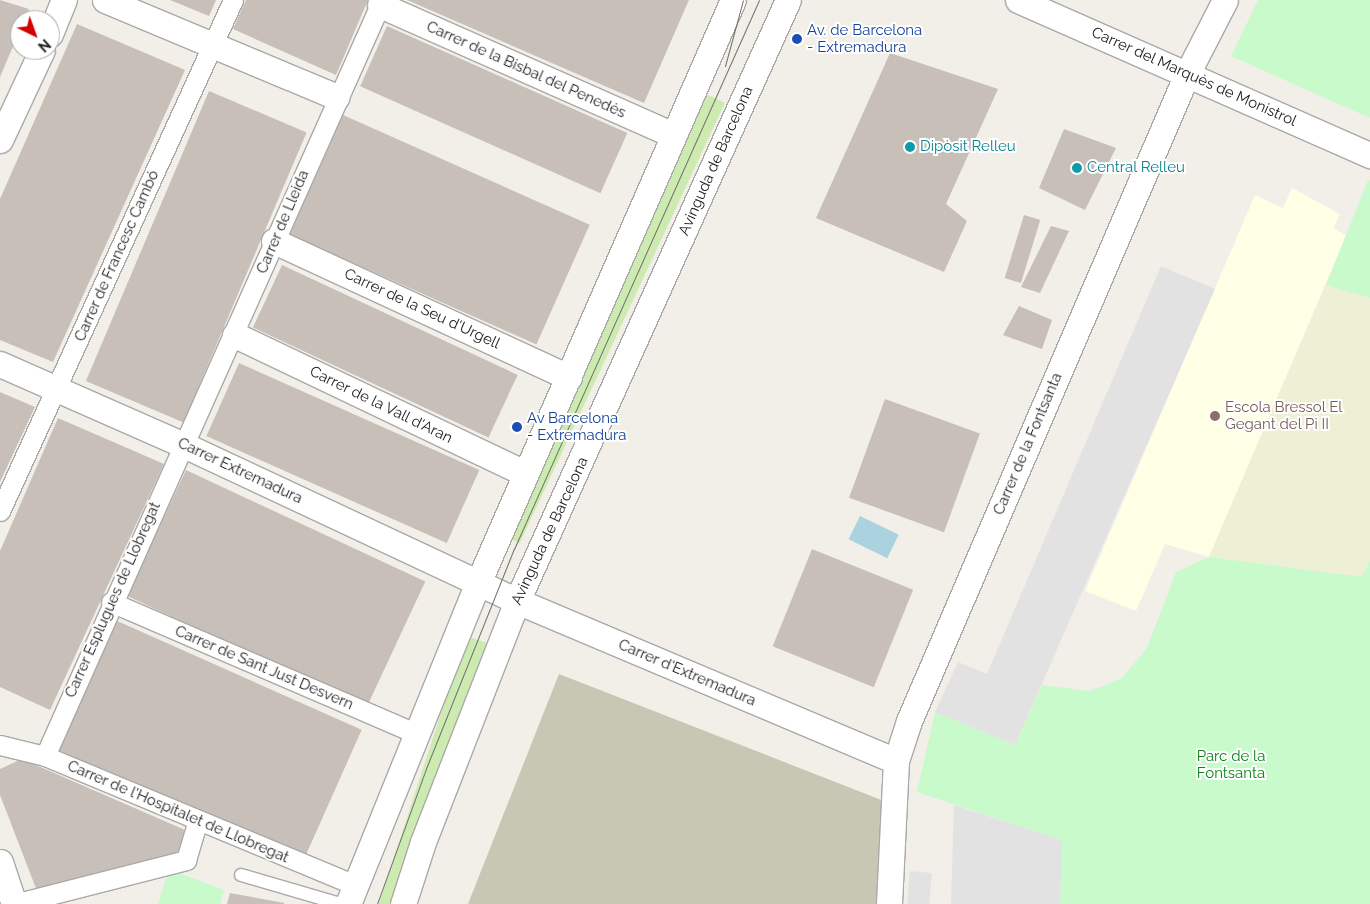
<!DOCTYPE html>
<html>
<head>
<meta charset="utf-8">
<style>
	body { margin:0 }
	#map { position:relative; width:1370px; height:904px; overflow:hidden; background:#f2efe9; font-family:Raleway,sans-serif }
	div>[style] { position:absolute }
	.education>* { inset:0; background:#ffffe5 }
	.construction>* { inset:0; background:#c7c7b4 }
	.farmland>* { inset:0; background:#eef0d5 }
	.grass>* { inset:0; background:#cdebb0; transform-origin:0 0 }
	.park>* { inset:0; background:#c8facc }
	.parking>* { inset:0; background:#e2e2e2; transform-origin:0 0 }
	.water>* { inset:0; background:#aad3df; transform-origin:0 0 }
	.building>* { inset:0; background:#c7bfb8; transform-origin:0 0 }
	.roads { filter:drop-shadow(1px 0 #a9a9a9) drop-shadow(-1px 0 #a9a9a9) drop-shadow(0 1px #a9a9a9) drop-shadow(0 -1px #a9a9a9) }
	.service>* { height:12px; margin:-6px; padding:0 6px; transform-origin:6px; border-radius:6px; background:#fff }
	.pedestrian>* { height:19px; margin:-9.5px; padding:0 9.5px; transform-origin:9.5px; border-radius:9.5px; background:#fff }
	.minor>* { height:25px; margin:-12.5px; padding:0 12.5px; transform-origin:12.5px; border-radius:12.5px; background:#fff }
	.tram>* { height:1px; margin:-0.5px; padding:0 0.5px; transform-origin:0.5px; border-radius:0.5px; background:#707070 }
	.dots>* { width:14px; height:14px; translate:-50% -50%; box-sizing:border-box; border:2px solid #fff; border-radius:50% }
	span { translate:-50% -50%; white-space:nowrap; text-align:center; line-height:1.15; -webkit-text-stroke:4px #fff; paint-order:stroke }
	.transit-label { font-size:15px; color:#164399 }
	.left { translate:0 -50%; text-align:left }
	.street-label { font-size:15px; color:#222 }
	.culture-label { font-size:15px; color:#0d838f }
	.education-label { font-size:15px; color:#785e54 }
	.park-label { font-size:15px; color:#0c8416 }
	.north { position:absolute; left:10px; top:10px; width:50px; height:50px; box-sizing:border-box; background:#fff; border:1px solid #a7a7a7; border-radius:50%; rotate:138deg; font-size:14px; font-weight:700; line-height:20px; text-align:center; color:#222 }
	.north::after { content:''; display:block; margin:auto; width:18px; height:22px; background:#d40000; clip-path:polygon(50% 0,100% 100%,50% 72%,0 100%) }
</style>
</head>
<body>
<div id="map">
	<div class="education">
		<i style="clip-path:polygon(1292px 188px,1340px 214px,1334px 228px,1346px 236px,1209px 557px,1165px 544px,1136px 611px,1085px 591px,1255px 195px,1283px 208px)"></i>
	</div>
	<div class="construction">
		<i style="clip-path:polygon(559px 674px,884px 801px,876px 904px,468px 904px)"></i>
	</div>
	<div class="farmland">
		<i style="clip-path:polygon(1326px 285px,1370px 298px,1370px 560px,1363px 577px,1209px 557px)"></i>
	</div>
	<div class="grass">
		<i style="left:706px;top:94px;width:21px;height:486px;rotate:25deg"></i>
		<i style="left:466px;top:636px;width:22px;height:287px;rotate:18deg"></i>
	</div>
	<div class="park">
		<i style="clip-path:polygon(1258px 0,1370px 0,1370px 118px,1231px 56px)"></i>
		<i style="clip-path:polygon(1368px 180px,1370px 181px,1370px 298px,1326px 285px)"></i>
		<i style="clip-path:polygon(1209px 557px,1362px 577px,1370px 560px,1370px 904px,1060px 904px,1062px 840px,917px 792px,935px 712px,1015px 745px,1042px 685px,1090px 691px,1122px 678px,1147px 648px,1176px 572px)"></i>
		<i style="clip-path:polygon(169px 869px,224px 890px,220px 904px,158px 904px)"></i>
	</div>
	<div class="parking">
		<i style="clip-path:polygon(1161px 266px,1215px 289px,1015px 745px,935px 712px,958px 662px,987px 674px)"></i>
		<i style="clip-path:polygon(954px 805px,1062px 840px,1060px 904px,951px 904px)"></i>
		<i style="left:910px;top:871px;width:22px;height:33px;rotate:5deg"></i>
	</div>
	<div class="water">
		<i style="left:860px;top:516px;width:43px;height:26px;rotate:26deg"></i>
	</div>
	<div class="building">
		<i style="clip-path:polygon(0 0,29px 9px,24px 20px,20px 20px,20px 30px,0 77px)"></i>
		<i style="clip-path:polygon(170px 0,216px 0,209px 16px)"></i>
		<i style="clip-path:polygon(246px 0,368px 0,336px 75px,233px 29px)"></i>
		<i style="clip-path:polygon(407px 0,689px 0,644px 103px)"></i>
		<i style="clip-path:polygon(77px 24px,185px 70px,53px 362px,0 340px,0 199px)"></i>
		<i style="left:387px;top:26px;width:263px;height:66px;rotate:24deg"></i>
		<i style="clip-path:polygon(890px 53px,998px 89px,946px 204px,967px 221px,944px 272px,816px 218px)"></i>
		<i style="left:209px;top:91px;width:106px;height:315px;rotate:23deg"></i>
		<i style="left:343px;top:115px;width:270px;height:131px;rotate:24deg"></i>
		<i style="clip-path:polygon(1064px 129px,1116px 148px,1085px 210px,1039px 188px)"></i>
		<i style="left:1024px;top:215px;width:17px;height:66px;rotate:17deg"></i>
		<i style="clip-path:polygon(1051px 226px,1069px 231px,1040px 293px,1021px 287px)"></i>
		<i style="left:282px;top:265px;width:260px;height:69px;rotate:25deg"></i>
		<i style="clip-path:polygon(1019px 306px,1052px 320px,1042px 349px,1003px 335px)"></i>
		<i style="left:239px;top:363px;width:263px;height:80px;rotate:24deg"></i>
		<i style="clip-path:polygon(0 392px,35px 407px,0 482px)"></i>
		<i style="left:885px;top:399px;width:101px;height:105px;rotate:20deg"></i>
		<i style="clip-path:polygon(58px 418px,164px 464px,50px 710px,0 687px,0 551px)"></i>
		<i style="left:186px;top:470px;width:264px;height:139px;rotate:25deg"></i>
		<i style="left:812px;top:549px;width:109px;height:105px;rotate:22deg"></i>
		<i style="left:115px;top:620px;width:270px;height:142px;rotate:24deg"></i>
		<i style="clip-path:polygon(22px 759px,185px 830px,179px 854px,37px 891px,0 795px,0 769px)"></i>
		<i style="clip-path:polygon(230px 893px,284px 903px,284px 904px,227px 904px)"></i>
	</div>
	<div class="roads">
		<div class="service">
			<i style="left:241px;top:875px;width:103px;rotate:16.3deg"></i>
		</div>
		<div class="pedestrian">
			<i style="left:0;top:511px;width:562px;rotate:-65.49deg"></i>
			<i style="left:111px;top:602px;width:333px;rotate:23.3deg"></i>
			<i style="left:0;top:745px;width:46px;rotate:13.7deg"></i>
			<i style="left:45px;top:756px;width:336px;rotate:22.6deg"></i>
			<i style="left:45px;top:756px;width:828px;rotate:-65.97deg"></i>
			<i style="left:14px;top:904px;width:178px;rotate:-14.3deg"></i>
			<i style="left:186px;top:860px;width:42px;rotate:-73.3deg"></i>
		</div>
		<div class="minor">
			<i style="left:105px;top:0;width:251px;rotate:22.7deg"></i>
			<i style="left:1018px;top:0;width:385px;rotate:23.8deg"></i>
			<i style="left:380px;top:5px;width:321px;rotate:23.9deg"></i>
			<i style="left:50px;top:34px;width:37px;rotate:-68deg"></i>
			<i style="left:0;top:140px;width:99px;rotate:-65deg"></i>
			<i style="left:274px;top:241px;width:325px;rotate:24.8deg"></i>
			<i style="left:235px;top:335px;width:322px;rotate:25.5deg"></i>
			<i style="left:0;top:364px;width:201px;rotate:23.8deg"></i>
			<i style="left:184px;top:445px;width:368px;rotate:25.1deg"></i>
			<i style="left:517px;top:601px;width:411px;rotate:22.9deg"></i>
			<i style="left:0;top:862px;width:44px;rotate:71.6deg"></i>
			<i style="left:348px;top:904px;width:346px;rotate:-68deg"></i>
			<i style="left:478px;top:583px;width:636px;rotate:-66.38deg"></i>
			<i style="left:403px;top:904px;width:65px;rotate:-72.1deg"></i>
			<i style="left:423px;top:842px;width:259px;rotate:-68.7deg"></i>
			<i style="left:517px;top:601px;width:659px;rotate:-65.73deg"></i>
			<i style="left:889px;top:904px;width:143px;rotate:-87.2deg"></i>
			<i style="left:896px;top:761px;width:42px;rotate:-72deg"></i>
			<i style="left:909px;top:721px;width:704px;rotate:-66.75deg"></i>
			<i style="left:1187px;top:74px;width:83px;rotate:-62.8deg"></i>
		</div>
	</div>
	<div class="tram">
		<i style="left:725px;top:66px;width:68px;rotate:-74.7deg"></i>
		<i style="left:377px;top:904px;width:147px;rotate:-70.1deg"></i>
		<i style="left:427px;top:766px;width:234px;rotate:-68.2deg"></i>
		<i style="left:514px;top:549px;width:601px;rotate:-65.95deg"></i>
	</div>
	<div class="dots">
		<i style="left:797px;top:39px;background:#1a4fb4"></i>
		<i style="left:910px;top:147px;background:#0f9aa8"></i>
		<i style="left:1077px;top:168px;background:#0f9aa8"></i>
		<i style="left:1215px;top:416px;background:#8d6e63"></i>
		<i style="left:517px;top:427px;background:#1a4fb4"></i>
	</div>
	<div class="transit-label">
		<span class="left" style="left:807px;top:39px">Av. de Barcelona<br>- Extremadura</span>
		<span class="left" style="left:527px;top:427px">Av Barcelona<br>- Extremadura</span>
	</div>
	<div class="street-label">
		<span style="left:526px;top:70px;rotate:24deg">Carrer de la Bisbal del Penedès</span>
		<span style="left:1194px;top:77px;rotate:24deg">Carrer del Marquès de Monistrol</span>
		<span style="left:716px;top:161px;rotate:-66deg">Avinguda de Barcelona</span>
		<span style="left:283px;top:222px;rotate:-67deg">Carrer de Lleida</span>
		<span style="left:117px;top:256px;rotate:-66deg">Carrer de Francesc Cambó</span>
		<span style="left:422px;top:309px;rotate:25deg">Carrer de la Seu d'Urgell</span>
		<span style="left:381px;top:405px;rotate:26deg">Carrer de la Vall d'Aran</span>
		<span style="left:1028px;top:444px;rotate:-67deg">Carrer de la Fontsanta</span>
		<span style="left:240px;top:471px;rotate:25deg">Carrer Extremadura</span>
		<span style="left:550px;top:531px;rotate:-65deg">Avinguda de Barcelona</span>
		<span style="left:113px;top:600px;rotate:-66deg">Carrer Esplugues de Llobregat</span>
		<span style="left:264px;top:668px;rotate:23deg">Carrer de Sant Just Desvern</span>
		<span style="left:687px;top:673px;rotate:23deg">Carrer d'Extremadura</span>
		<span style="left:178px;top:812px;rotate:23deg">Carrer de l'Hospitalet de Llobregat</span>
	</div>
	<div class="culture-label">
		<span class="left" style="left:920px;top:147px">Dipòsit Relleu</span>
		<span class="left" style="left:1087px;top:168px">Central Relleu</span>
	</div>
	<div class="education-label">
		<span class="left" style="left:1225px;top:416px">Escola Bressol El<br>Gegant del Pi II</span>
	</div>
	<div class="park-label">
		<span style="left:1231px;top:765px">Parc de la<br>Fontsanta</span>
	</div>
	<div class="north">N</div>
</div>
</body>
</html>
